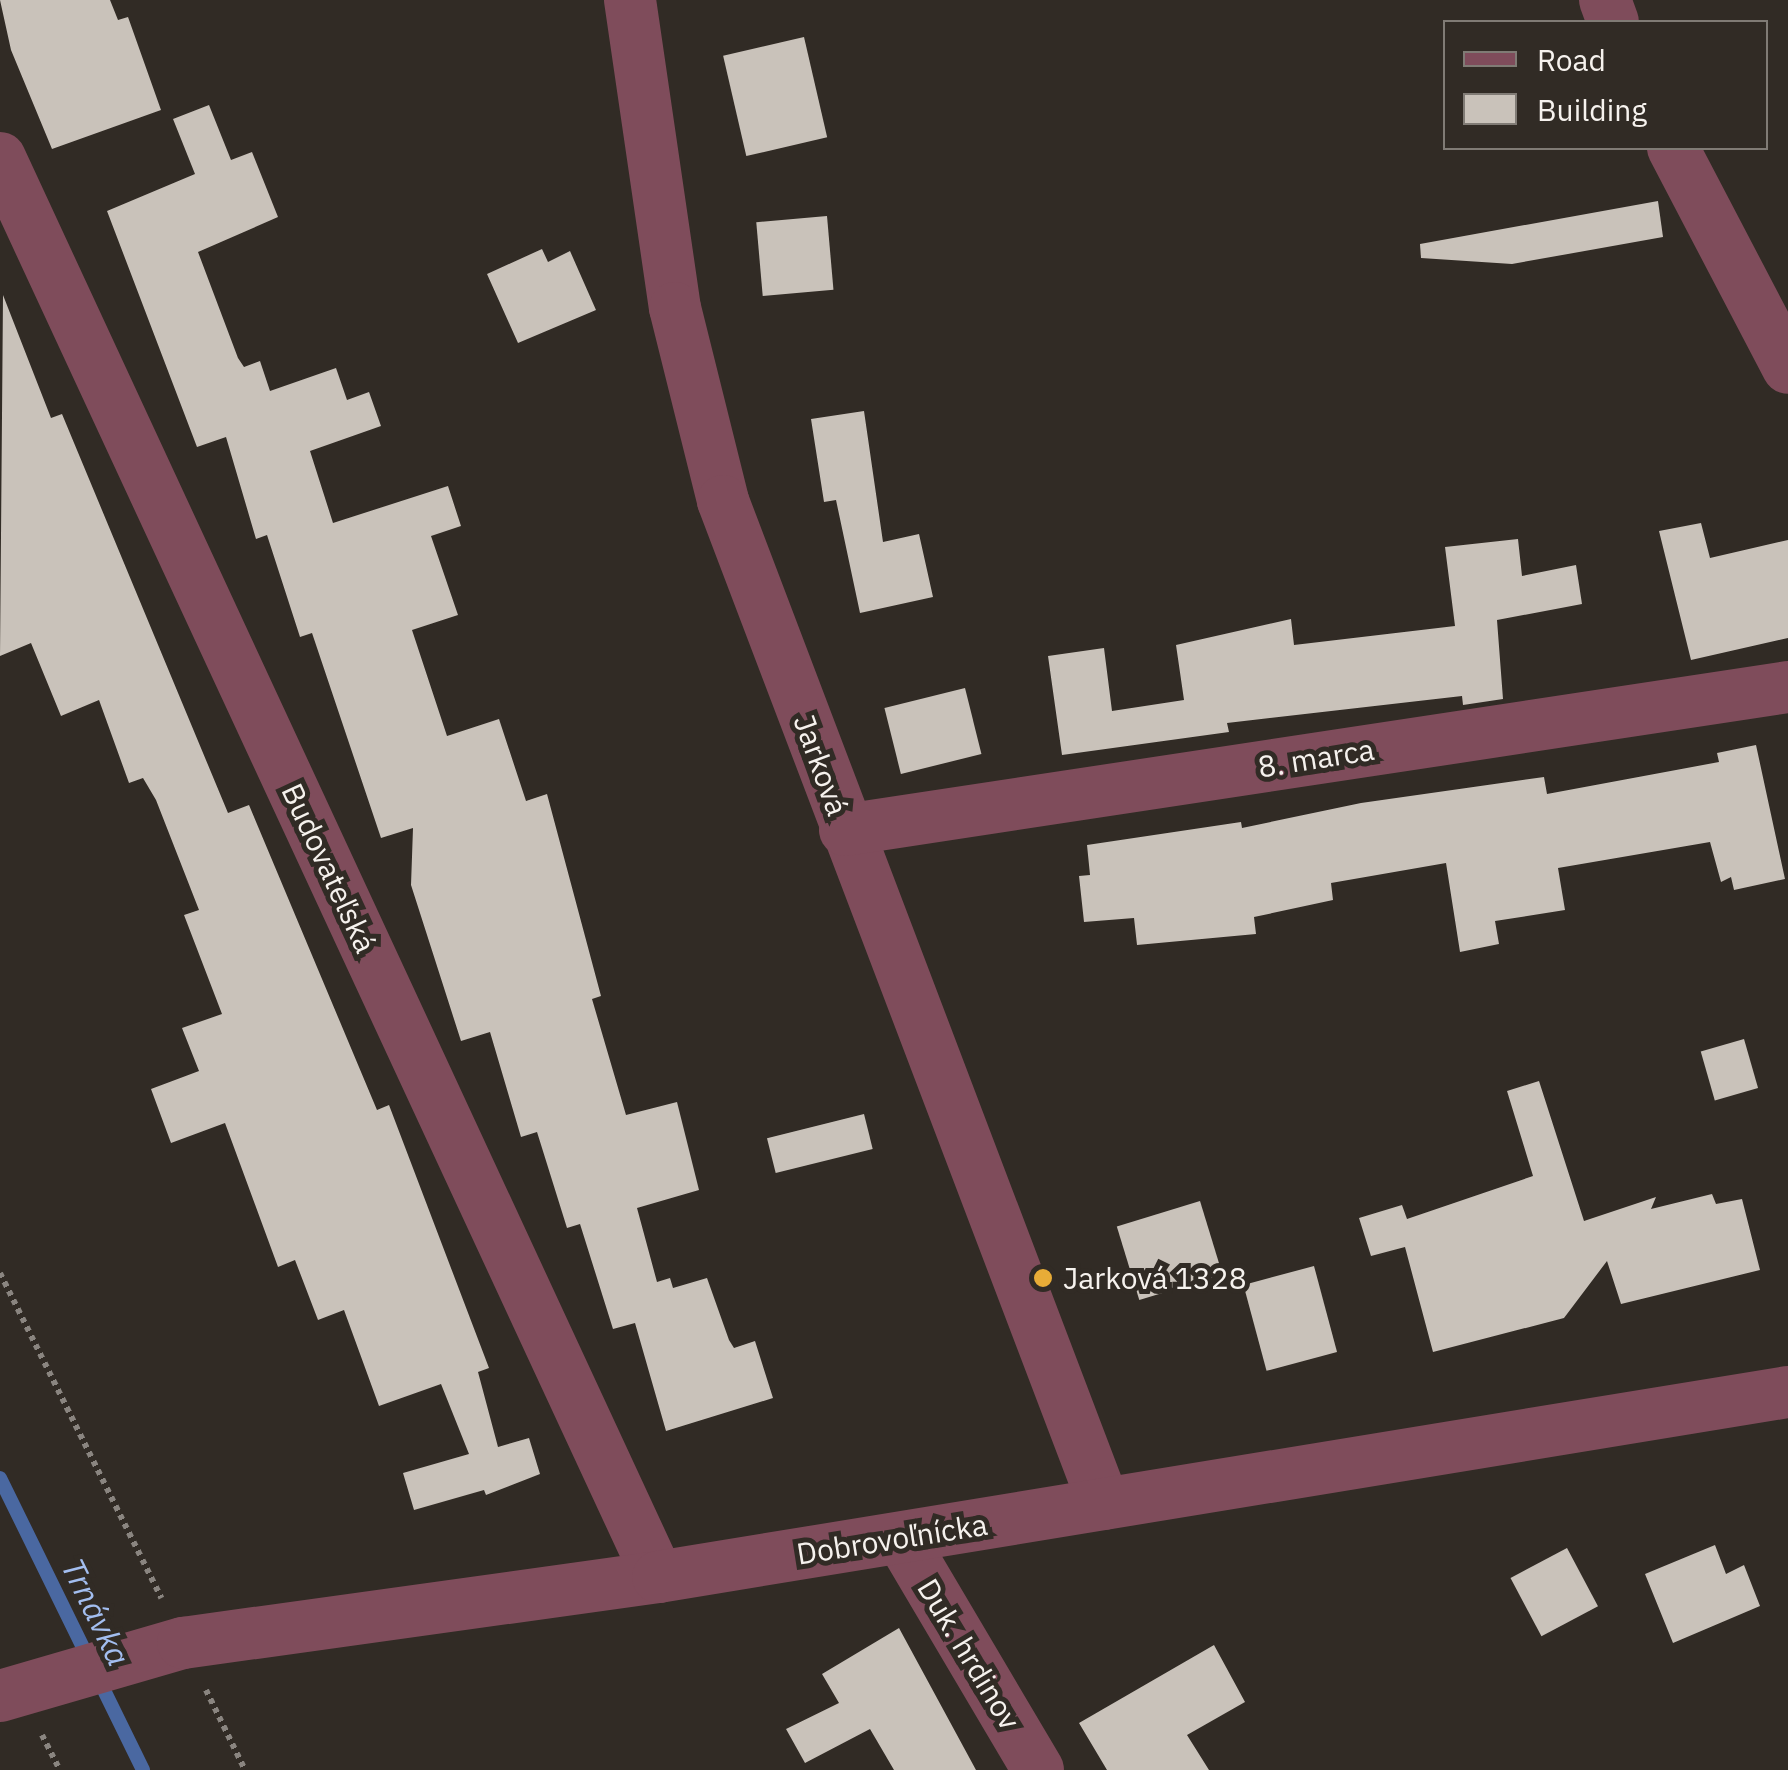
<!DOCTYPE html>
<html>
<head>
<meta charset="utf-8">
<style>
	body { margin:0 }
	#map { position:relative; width:1788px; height:1770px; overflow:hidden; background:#312b25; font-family:"IBM Plex Sans",sans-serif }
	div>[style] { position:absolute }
	.stream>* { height:14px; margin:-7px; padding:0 7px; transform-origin:7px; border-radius:7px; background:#4a68a1 }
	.building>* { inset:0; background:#c9c2ba; transform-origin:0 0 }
	.path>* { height:6px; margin-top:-3px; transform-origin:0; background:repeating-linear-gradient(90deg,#8a8580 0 5px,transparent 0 10px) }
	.minor>* { height:52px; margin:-26px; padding:0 26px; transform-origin:26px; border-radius:26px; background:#7f4c5b }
	.dots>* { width:28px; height:28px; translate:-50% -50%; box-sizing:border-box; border:5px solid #312b25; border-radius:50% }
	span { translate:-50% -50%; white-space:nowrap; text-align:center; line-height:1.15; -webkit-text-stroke:10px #312b25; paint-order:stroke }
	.street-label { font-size:30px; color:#f6f2ee }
	.poi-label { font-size:30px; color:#f6f2ee }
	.left { translate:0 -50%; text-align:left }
	.water-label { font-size:32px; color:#a3bef0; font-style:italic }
	.legend { position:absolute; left:1443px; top:20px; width:325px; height:130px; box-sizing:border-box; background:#312b25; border:2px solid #807b75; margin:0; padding:12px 18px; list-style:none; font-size:30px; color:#f6f2ee }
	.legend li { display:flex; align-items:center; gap:20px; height:50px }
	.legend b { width:50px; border:2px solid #807b75 }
</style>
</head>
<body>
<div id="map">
	<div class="stream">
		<i style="left:0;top:1478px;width:325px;rotate:63.9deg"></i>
	</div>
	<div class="building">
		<i style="clip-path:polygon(0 0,110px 0,118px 20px,128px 17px,161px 110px,52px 149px,11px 50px)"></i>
		<i style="left:804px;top:37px;width:103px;height:83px;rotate:77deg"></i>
		<i style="clip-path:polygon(209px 105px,231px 160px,252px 152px,278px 217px,198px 252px,238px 358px,244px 367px,260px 361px,270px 391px,336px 368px,347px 400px,369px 392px,381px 426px,310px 451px,333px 523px,448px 486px,461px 526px,431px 536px,458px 615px,412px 630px,447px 736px,499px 719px,526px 801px,547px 794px,601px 996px,592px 999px,626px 1115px,677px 1102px,699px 1190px,637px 1208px,657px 1282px,670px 1278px,673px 1288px,707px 1278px,729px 1340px,734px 1348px,755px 1341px,773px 1398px,666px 1431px,635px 1323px,613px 1329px,580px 1224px,567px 1228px,537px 1132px,521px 1137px,490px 1032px,461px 1041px,411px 885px,413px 828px,381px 838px,312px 633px,300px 637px,267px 535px,256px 539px,226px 437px,197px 447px,107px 211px,195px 174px,173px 119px)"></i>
		<i style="clip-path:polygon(1658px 201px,1663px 237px,1512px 264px,1421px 258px,1420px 244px)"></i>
		<i style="left:827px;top:216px;width:74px;height:71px;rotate:85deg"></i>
		<i style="clip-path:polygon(542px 249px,548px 262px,570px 251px,596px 310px,518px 343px,487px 274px)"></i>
		<i style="clip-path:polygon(3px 295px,51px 418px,62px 414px,228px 813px,249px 805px,377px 1110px,389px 1105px,489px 1368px,478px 1372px,498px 1447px,529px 1438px,540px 1474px,486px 1495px,484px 1490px,414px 1510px,403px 1473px,469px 1454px,441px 1384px,379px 1406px,344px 1310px,318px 1320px,295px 1260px,278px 1267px,225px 1123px,171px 1143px,151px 1089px,199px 1071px,182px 1028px,222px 1014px,184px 915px,199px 910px,156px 800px,143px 778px,129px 783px,99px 700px,61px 716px,31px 643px,0 656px)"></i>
		<i style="clip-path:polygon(864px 411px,883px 542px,919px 534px,933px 597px,860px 613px,836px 500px,824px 502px,811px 419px)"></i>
		<i style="clip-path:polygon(1701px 523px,1710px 558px,1788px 540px,1788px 638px,1691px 660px,1659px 531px)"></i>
		<i style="clip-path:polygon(1518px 539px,1522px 576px,1576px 565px,1582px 604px,1497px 620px,1503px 699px,1463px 705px,1462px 696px,1227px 723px,1229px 732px,1062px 755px,1048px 656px,1104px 648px,1112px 711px,1184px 700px,1176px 645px,1291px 619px,1294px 645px,1455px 626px,1445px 547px)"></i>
		<i style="left:965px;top:688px;width:68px;height:83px;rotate:76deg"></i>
		<i style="clip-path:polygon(1756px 745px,1785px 879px,1734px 890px,1731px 877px,1721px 882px,1710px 842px,1558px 868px,1565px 910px,1495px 921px,1499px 944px,1460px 952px,1446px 863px,1331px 883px,1333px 900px,1254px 917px,1256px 934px,1137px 945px,1134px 918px,1084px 922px,1079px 876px,1090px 875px,1087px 845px,1241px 822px,1242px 828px,1361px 803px,1544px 777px,1547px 794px,1719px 762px,1717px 753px)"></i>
		<i style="left:1744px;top:1039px;width:51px;height:45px;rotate:74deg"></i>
		<i style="clip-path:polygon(1539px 1081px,1584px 1221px,1656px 1197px,1651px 1209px,1712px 1194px,1716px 1204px,1742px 1199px,1760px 1270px,1621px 1304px,1607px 1261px,1564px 1318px,1433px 1352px,1405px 1247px,1371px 1256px,1359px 1218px,1402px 1205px,1407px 1219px,1533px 1176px,1507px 1091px)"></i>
		<i style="left:864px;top:1114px;width:36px;height:100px;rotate:76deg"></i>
		<i style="left:1200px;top:1201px;width:77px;height:87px;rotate:73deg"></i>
		<i style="left:1314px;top:1266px;width:89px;height:73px;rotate:75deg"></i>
		<i style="clip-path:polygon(1715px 1545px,1726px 1574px,1744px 1565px,1760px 1606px,1673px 1643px,1645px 1574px)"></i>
		<i style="left:1567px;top:1548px;width:66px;height:64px;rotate:62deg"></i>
		<i style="clip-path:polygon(899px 1628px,976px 1770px,894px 1770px,870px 1729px,805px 1763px,786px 1729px,839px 1703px,822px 1674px)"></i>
		<i style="clip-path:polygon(1214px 1645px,1245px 1702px,1187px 1735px,1209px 1770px,1107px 1770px,1079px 1723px)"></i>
	</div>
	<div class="path">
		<i style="left:0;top:1273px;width:363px;rotate:63.6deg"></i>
		<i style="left:206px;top:1690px;width:89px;rotate:64deg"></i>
		<i style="left:42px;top:1735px;width:39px;rotate:63deg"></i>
	</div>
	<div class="minor">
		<i style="left:630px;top:0;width:311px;rotate:81.7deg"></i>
		<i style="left:675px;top:308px;width:199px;rotate:76deg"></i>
		<i style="left:723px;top:501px;width:1073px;rotate:69.2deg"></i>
		<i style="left:1605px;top:0;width:23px;rotate:70deg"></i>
		<i style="left:1673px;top:148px;width:248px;rotate:62.4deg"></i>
		<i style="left:0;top:158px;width:1564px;rotate:65.12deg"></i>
		<i style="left:845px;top:830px;width:954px;rotate:-8.62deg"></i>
		<i style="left:901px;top:1538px;width:269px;rotate:59.4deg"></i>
		<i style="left:0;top:1696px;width:191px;rotate:-16.2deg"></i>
		<i style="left:183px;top:1643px;width:480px;rotate:-7.9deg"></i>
		<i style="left:658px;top:1577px;width:1145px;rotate:-9.3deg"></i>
	</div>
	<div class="dots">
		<i style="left:1043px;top:1278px;background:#e8ac37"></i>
	</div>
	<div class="street-label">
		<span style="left:1316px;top:758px;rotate:-9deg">8. marca</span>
		<span style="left:821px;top:765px;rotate:70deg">Jarková</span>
		<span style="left:329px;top:868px;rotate:65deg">Budovateľská</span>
		<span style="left:892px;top:1539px;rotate:-9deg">Dobrovoľnícka</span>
		<span style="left:969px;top:1654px;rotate:59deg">Duk. hrdinov</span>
	</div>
	<div class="poi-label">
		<span class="left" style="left:1063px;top:1278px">Jarková 1328</span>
	</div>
	<div class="water-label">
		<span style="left:96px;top:1612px;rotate:64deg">Trnávka</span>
	</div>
	<ul class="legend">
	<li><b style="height:12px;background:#7f4c5b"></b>Road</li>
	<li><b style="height:28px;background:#c9c2ba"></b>Building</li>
	</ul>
</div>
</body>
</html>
